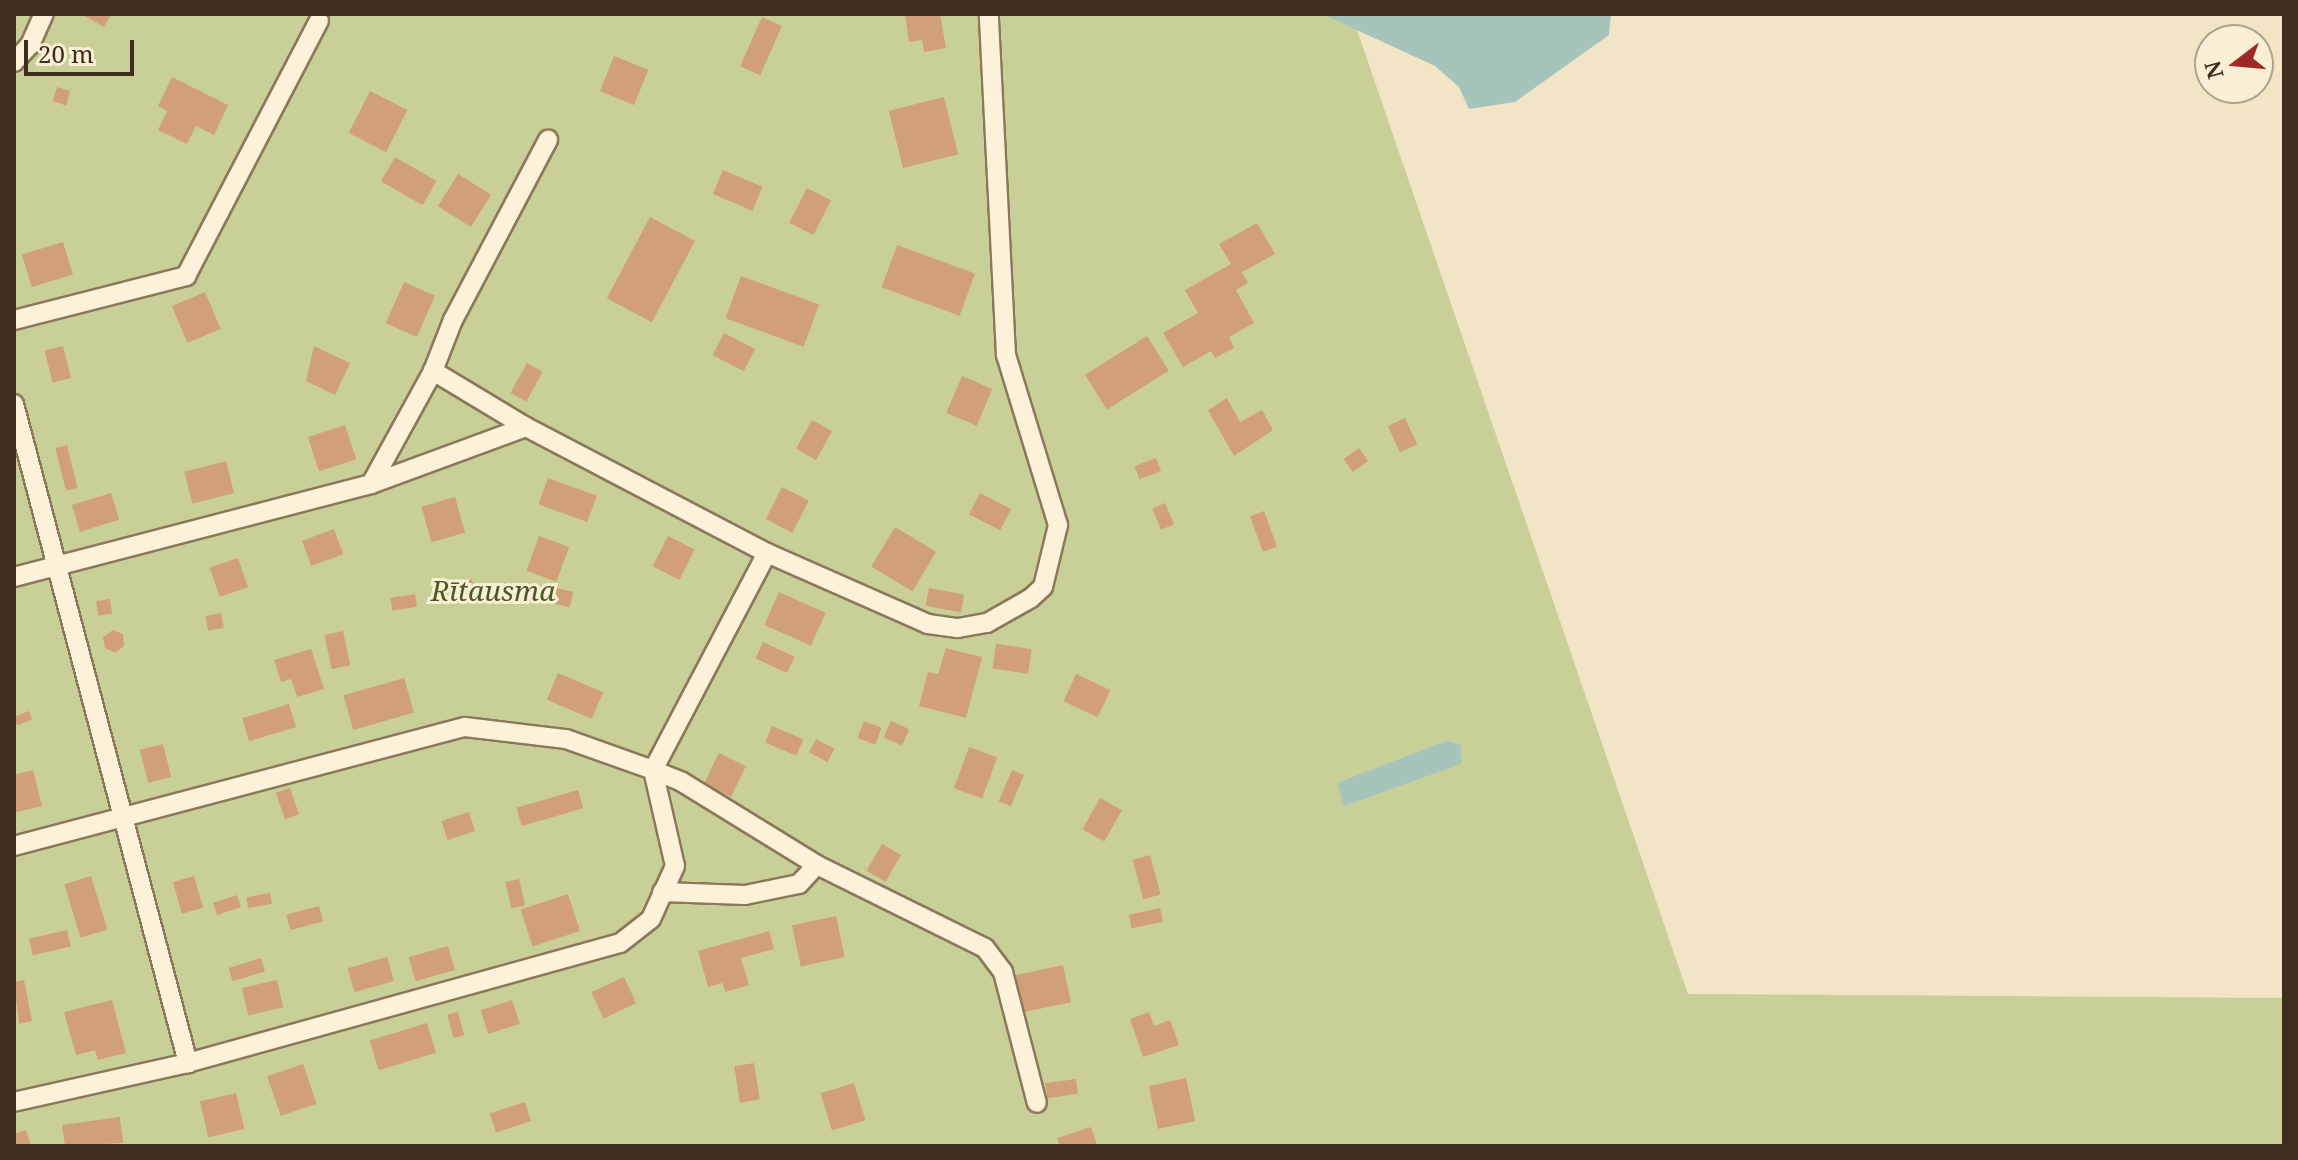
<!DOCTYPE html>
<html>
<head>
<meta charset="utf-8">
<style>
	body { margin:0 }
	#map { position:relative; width:2298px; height:1160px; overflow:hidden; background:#f1e5c5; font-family:"Noto Serif",serif }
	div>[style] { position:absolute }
	.green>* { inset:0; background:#c8d098 }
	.water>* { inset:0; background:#a7c4bc }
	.building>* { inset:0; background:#d1a079; transform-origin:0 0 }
	.roads { filter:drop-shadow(2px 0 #8d775a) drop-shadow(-2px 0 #8d775a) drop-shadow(0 2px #8d775a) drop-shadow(0 -2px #8d775a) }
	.lane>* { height:18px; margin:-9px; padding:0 9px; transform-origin:9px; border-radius:9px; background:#fbf2d9 }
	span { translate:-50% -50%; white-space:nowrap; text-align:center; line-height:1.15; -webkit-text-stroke:6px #f8efd5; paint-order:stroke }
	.park-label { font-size:28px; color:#4b5a24; font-style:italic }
	.frame { position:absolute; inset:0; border:16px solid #3d2e1e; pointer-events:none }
	.north { position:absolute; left:2194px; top:24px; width:80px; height:80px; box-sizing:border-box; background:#f8efd5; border:2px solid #ada28c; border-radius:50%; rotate:254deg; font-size:22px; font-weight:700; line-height:32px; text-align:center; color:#3d2e1e }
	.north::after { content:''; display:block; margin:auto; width:28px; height:36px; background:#a02826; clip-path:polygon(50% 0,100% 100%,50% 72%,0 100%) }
	.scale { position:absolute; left:24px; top:40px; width:110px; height:36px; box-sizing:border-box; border:4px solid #3d2e1e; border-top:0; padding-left:10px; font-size:24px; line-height:28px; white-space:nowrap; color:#3d2e1e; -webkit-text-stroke:6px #f8efd5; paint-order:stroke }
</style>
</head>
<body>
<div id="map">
	<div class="green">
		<i style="clip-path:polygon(14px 14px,1329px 14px,1356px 27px,1688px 994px,2284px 998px,2284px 1146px,14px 1146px)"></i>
	</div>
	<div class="water">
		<i style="clip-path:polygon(1322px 14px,1611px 14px,1609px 35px,1515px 102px,1469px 109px,1459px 87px,1435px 66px)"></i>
		<i style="clip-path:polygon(1446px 741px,1461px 745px,1461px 764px,1344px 806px,1337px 783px)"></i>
	</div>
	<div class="building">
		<i style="clip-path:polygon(81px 14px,111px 14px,104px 27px)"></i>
		<i style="clip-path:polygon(905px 14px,940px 14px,946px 48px,924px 52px,922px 40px,909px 42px)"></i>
		<i style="left:762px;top:17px;width:22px;height:54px;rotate:24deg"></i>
		<i style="left:614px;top:56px;width:37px;height:38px;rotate:22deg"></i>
		<i style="clip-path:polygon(172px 77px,228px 105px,214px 135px,196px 126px,187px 144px,158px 130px,167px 111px,158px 106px)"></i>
		<i style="left:57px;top:87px;width:14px;height:15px;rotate:17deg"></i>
		<i style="left:370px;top:91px;width:42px;height:47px;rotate:27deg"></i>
		<i style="left:944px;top:97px;width:59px;height:57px;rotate:76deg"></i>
		<i style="left:395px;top:157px;width:48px;height:28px;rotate:30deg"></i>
		<i style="left:723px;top:170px;width:43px;height:26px;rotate:23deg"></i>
		<i style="left:458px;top:174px;width:39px;height:38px;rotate:32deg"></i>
		<i style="left:807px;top:188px;width:27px;height:39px;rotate:27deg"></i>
		<i style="left:650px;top:217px;width:51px;height:92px;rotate:28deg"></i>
		<i style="clip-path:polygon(1257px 223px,1275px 254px,1242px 272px,1248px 283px,1236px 290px,1254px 323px,1229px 337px,1234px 348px,1215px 358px,1211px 351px,1183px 367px,1163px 333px,1198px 313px,1185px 290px,1231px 264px,1219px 244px)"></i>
		<i style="left:63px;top:242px;width:34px;height:43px;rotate:73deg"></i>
		<i style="left:897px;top:245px;width:83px;height:45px;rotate:20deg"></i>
		<i style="left:741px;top:276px;width:83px;height:45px;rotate:20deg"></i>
		<i style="left:404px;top:282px;width:34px;height:45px;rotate:24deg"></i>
		<i style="left:205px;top:292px;width:40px;height:36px;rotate:67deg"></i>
		<i style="left:724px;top:333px;width:35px;height:25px;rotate:27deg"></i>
		<i style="left:1147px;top:336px;width:41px;height:73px;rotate:58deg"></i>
		<i style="left:63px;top:346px;width:33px;height:19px;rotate:76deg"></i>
		<i style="clip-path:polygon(314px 346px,350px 363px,335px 395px,306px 381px)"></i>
		<i style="left:527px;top:363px;width:18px;height:34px;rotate:29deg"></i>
		<i style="left:962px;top:376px;width:33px;height:40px;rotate:23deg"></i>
		<i style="clip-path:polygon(1227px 398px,1240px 422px,1262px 410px,1273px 430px,1234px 456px,1208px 410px)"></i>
		<i style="left:1405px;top:418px;width:29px;height:19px;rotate:65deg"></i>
		<i style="left:812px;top:420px;width:23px;height:33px;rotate:29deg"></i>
		<i style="left:345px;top:425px;width:36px;height:39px;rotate:72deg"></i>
		<i style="left:67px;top:445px;width:44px;height:12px;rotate:76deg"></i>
		<i style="left:1359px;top:448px;width:16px;height:19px;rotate:55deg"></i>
		<i style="left:1156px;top:458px;width:14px;height:23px;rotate:69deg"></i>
		<i style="left:226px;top:461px;width:33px;height:43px;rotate:76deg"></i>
		<i style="left:548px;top:478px;width:52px;height:28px;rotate:20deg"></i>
		<i style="left:782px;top:487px;width:30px;height:36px;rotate:27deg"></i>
		<i style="left:111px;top:493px;width:28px;height:41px;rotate:73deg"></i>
		<i style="left:980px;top:493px;width:35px;height:24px;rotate:27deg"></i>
		<i style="left:455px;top:497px;width:37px;height:35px;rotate:74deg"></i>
		<i style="left:1165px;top:503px;width:23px;height:14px;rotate:67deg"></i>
		<i style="left:1264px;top:511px;width:38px;height:15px;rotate:70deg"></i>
		<i style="left:895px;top:527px;width:48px;height:46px;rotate:31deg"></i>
		<i style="left:334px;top:529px;width:27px;height:34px;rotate:70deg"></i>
		<i style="left:539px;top:536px;width:32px;height:37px;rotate:20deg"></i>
		<i style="left:668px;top:536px;width:30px;height:34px;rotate:27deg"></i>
		<i style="left:238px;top:558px;width:31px;height:30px;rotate:71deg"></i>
		<i style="clip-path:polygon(472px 579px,475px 597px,466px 599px,462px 582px)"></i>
		<i style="left:553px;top:587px;width:21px;height:16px;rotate:14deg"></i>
		<i style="left:929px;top:588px;width:36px;height:18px;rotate:11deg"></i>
		<i style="left:779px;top:592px;width:51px;height:36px;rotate:24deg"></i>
		<i style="left:415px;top:594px;width:13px;height:25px;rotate:81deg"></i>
		<i style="left:110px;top:599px;width:15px;height:14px;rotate:82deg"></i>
		<i style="left:221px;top:613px;width:15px;height:16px;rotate:79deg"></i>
		<i style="clip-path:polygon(113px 630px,123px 634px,124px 646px,115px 653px,105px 648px,103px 637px)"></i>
		<i style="left:343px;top:631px;width:35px;height:19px;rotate:78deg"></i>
		<i style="left:763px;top:642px;width:35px;height:18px;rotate:25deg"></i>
		<i style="left:996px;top:644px;width:36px;height:25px;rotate:8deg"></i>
		<i style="clip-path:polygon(946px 648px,982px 657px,966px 718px,919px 706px,928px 672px,938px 674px)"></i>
		<i style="clip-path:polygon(311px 649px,324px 689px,297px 697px,291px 679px,281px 682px,274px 660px)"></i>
		<i style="left:558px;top:673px;width:49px;height:29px;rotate:23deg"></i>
		<i style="left:1076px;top:674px;width:38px;height:30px;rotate:25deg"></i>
		<i style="left:404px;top:678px;width:36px;height:63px;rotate:74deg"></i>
		<i style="left:289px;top:704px;width:24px;height:49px;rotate:73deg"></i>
		<i style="left:29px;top:711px;width:9px;height:16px;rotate:69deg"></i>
		<i style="left:864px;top:721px;width:19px;height:18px;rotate:21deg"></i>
		<i style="left:891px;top:721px;width:20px;height:18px;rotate:24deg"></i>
		<i style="left:772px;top:726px;width:34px;height:18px;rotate:23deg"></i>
		<i style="left:816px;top:739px;width:21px;height:15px;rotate:28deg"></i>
		<i style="left:163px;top:744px;width:34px;height:24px;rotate:76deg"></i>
		<i style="left:969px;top:747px;width:30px;height:44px;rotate:20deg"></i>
		<i style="left:719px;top:753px;width:30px;height:34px;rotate:26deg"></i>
		<i style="clip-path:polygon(33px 770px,42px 806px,14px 813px,14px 775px)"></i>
		<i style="left:1012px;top:770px;width:13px;height:34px;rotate:23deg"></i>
		<i style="left:290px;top:788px;width:28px;height:15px;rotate:71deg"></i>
		<i style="left:578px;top:790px;width:19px;height:64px;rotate:74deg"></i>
		<i style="left:1100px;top:798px;width:25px;height:36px;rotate:29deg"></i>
		<i style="left:469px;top:812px;width:20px;height:29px;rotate:72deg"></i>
		<i style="left:882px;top:844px;width:22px;height:31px;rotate:30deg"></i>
		<i style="left:1150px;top:855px;width:41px;height:18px;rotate:75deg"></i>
		<i style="left:91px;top:876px;width:56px;height:28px;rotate:73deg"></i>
		<i style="left:194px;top:876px;width:33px;height:22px;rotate:74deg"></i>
		<i style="left:519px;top:879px;width:27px;height:14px;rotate:77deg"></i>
		<i style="left:270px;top:893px;width:11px;height:24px;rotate:80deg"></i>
		<i style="left:568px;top:894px;width:39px;height:50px;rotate:72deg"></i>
		<i style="left:237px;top:895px;width:13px;height:25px;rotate:72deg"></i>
		<i style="left:319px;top:906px;width:16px;height:34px;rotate:75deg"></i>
		<i style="left:1160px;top:908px;width:14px;height:32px;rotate:78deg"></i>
		<i style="left:836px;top:916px;width:42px;height:45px;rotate:78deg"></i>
		<i style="left:67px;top:930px;width:17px;height:39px;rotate:77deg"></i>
		<i style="clip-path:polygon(769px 931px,774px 949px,741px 958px,749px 985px,725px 992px,723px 983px,708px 987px,698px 951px)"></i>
		<i style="left:448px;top:946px;width:25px;height:41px;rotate:74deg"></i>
		<i style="left:387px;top:957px;width:25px;height:41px;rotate:74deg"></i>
		<i style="left:261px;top:958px;width:14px;height:34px;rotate:73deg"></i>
		<i style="left:1063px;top:965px;width:38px;height:49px;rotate:78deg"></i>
		<i style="left:624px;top:977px;width:29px;height:36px;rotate:65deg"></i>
		<i style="clip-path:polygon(24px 980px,32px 1021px,19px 1024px,14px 982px)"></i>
		<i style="left:277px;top:980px;width:28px;height:36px;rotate:77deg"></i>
		<i style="clip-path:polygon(112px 1000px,126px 1053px,98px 1060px,95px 1050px,76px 1055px,64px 1012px)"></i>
		<i style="left:512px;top:1000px;width:25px;height:33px;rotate:72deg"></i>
		<i style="left:458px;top:1012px;width:24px;height:11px;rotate:75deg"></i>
		<i style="clip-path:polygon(1149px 1012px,1154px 1026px,1170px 1020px,1179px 1045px,1143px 1057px,1130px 1019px)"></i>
		<i style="left:427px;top:1023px;width:31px;height:60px;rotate:73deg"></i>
		<i style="left:754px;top:1063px;width:37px;height:20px;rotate:81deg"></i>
		<i style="left:303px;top:1064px;width:42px;height:38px;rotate:71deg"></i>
		<i style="left:1186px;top:1078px;width:44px;height:38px;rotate:78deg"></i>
		<i style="left:1076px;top:1079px;width:15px;height:31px;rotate:82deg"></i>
		<i style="left:854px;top:1083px;width:39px;height:35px;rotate:73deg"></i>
		<i style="left:236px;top:1093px;width:37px;height:37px;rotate:77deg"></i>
		<i style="left:525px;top:1102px;width:20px;height:37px;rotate:72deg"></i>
		<i style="clip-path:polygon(120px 1117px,123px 1143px,65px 1146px,62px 1125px)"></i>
		<i style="clip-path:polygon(1091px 1127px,1097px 1145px,1060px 1146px,1057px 1138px)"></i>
		<i style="clip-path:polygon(26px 1130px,31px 1146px,14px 1146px,14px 1134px)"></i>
	</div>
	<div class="roads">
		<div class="lane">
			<i style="left:14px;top:62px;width:23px;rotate:-47deg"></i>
			<i style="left:30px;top:45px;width:34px;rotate:-66deg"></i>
			<i style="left:14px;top:320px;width:178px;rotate:-14.3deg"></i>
			<i style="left:186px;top:276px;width:288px;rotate:-62.5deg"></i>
			<i style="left:14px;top:404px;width:682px;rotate:75.21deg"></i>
			<i style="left:526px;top:427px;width:272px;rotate:27.6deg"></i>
			<i style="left:767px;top:553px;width:176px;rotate:23.8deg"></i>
			<i style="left:928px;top:624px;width:30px;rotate:8deg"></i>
			<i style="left:958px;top:628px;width:29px;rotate:-10deg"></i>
			<i style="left:987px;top:623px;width:51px;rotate:-29.6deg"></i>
			<i style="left:1031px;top:598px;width:16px;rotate:-43deg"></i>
			<i style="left:1043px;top:587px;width:64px;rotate:-76.4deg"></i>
			<i style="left:1058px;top:525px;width:178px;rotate:-107deg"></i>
			<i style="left:1006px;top:355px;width:341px;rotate:-92.9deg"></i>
			<i style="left:371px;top:484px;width:129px;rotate:-61.2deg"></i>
			<i style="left:767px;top:553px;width:245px;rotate:117.7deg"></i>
			<i style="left:653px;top:770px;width:31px;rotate:22deg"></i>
			<i style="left:682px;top:782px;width:158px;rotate:31.6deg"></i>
			<i style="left:817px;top:865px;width:187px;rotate:26.3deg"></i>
			<i style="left:985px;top:948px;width:30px;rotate:53deg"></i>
			<i style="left:1003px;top:972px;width:135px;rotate:75.5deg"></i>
			<i style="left:14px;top:577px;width:369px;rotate:-14.6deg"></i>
			<i style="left:371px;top:484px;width:165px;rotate:-20.2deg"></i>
			<i style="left:526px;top:427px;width:109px;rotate:-148.9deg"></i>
			<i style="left:433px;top:371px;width:55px;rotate:-68.6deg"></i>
			<i style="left:453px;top:320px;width:204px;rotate:-62.2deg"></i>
			<i style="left:14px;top:846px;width:466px;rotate:-14.8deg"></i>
			<i style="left:465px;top:727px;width:102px;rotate:6.8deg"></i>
			<i style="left:566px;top:739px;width:92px;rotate:19.6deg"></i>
			<i style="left:653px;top:770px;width:98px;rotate:77.1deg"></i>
			<i style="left:675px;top:866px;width:58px;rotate:114.4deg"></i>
			<i style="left:651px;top:919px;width:39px;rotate:142deg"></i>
			<i style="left:620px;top:943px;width:448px;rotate:164.5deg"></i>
			<i style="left:188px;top:1063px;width:178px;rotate:167.4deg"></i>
			<i style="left:662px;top:892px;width:83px;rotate:2.1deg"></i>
			<i style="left:745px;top:895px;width:55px;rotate:-11.5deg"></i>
			<i style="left:799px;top:884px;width:26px;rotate:-47deg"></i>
		</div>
	</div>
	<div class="park-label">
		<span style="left:493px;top:590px">Rītausma</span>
	</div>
	<div class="frame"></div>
	<div class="north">N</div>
	<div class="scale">20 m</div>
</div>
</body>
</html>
